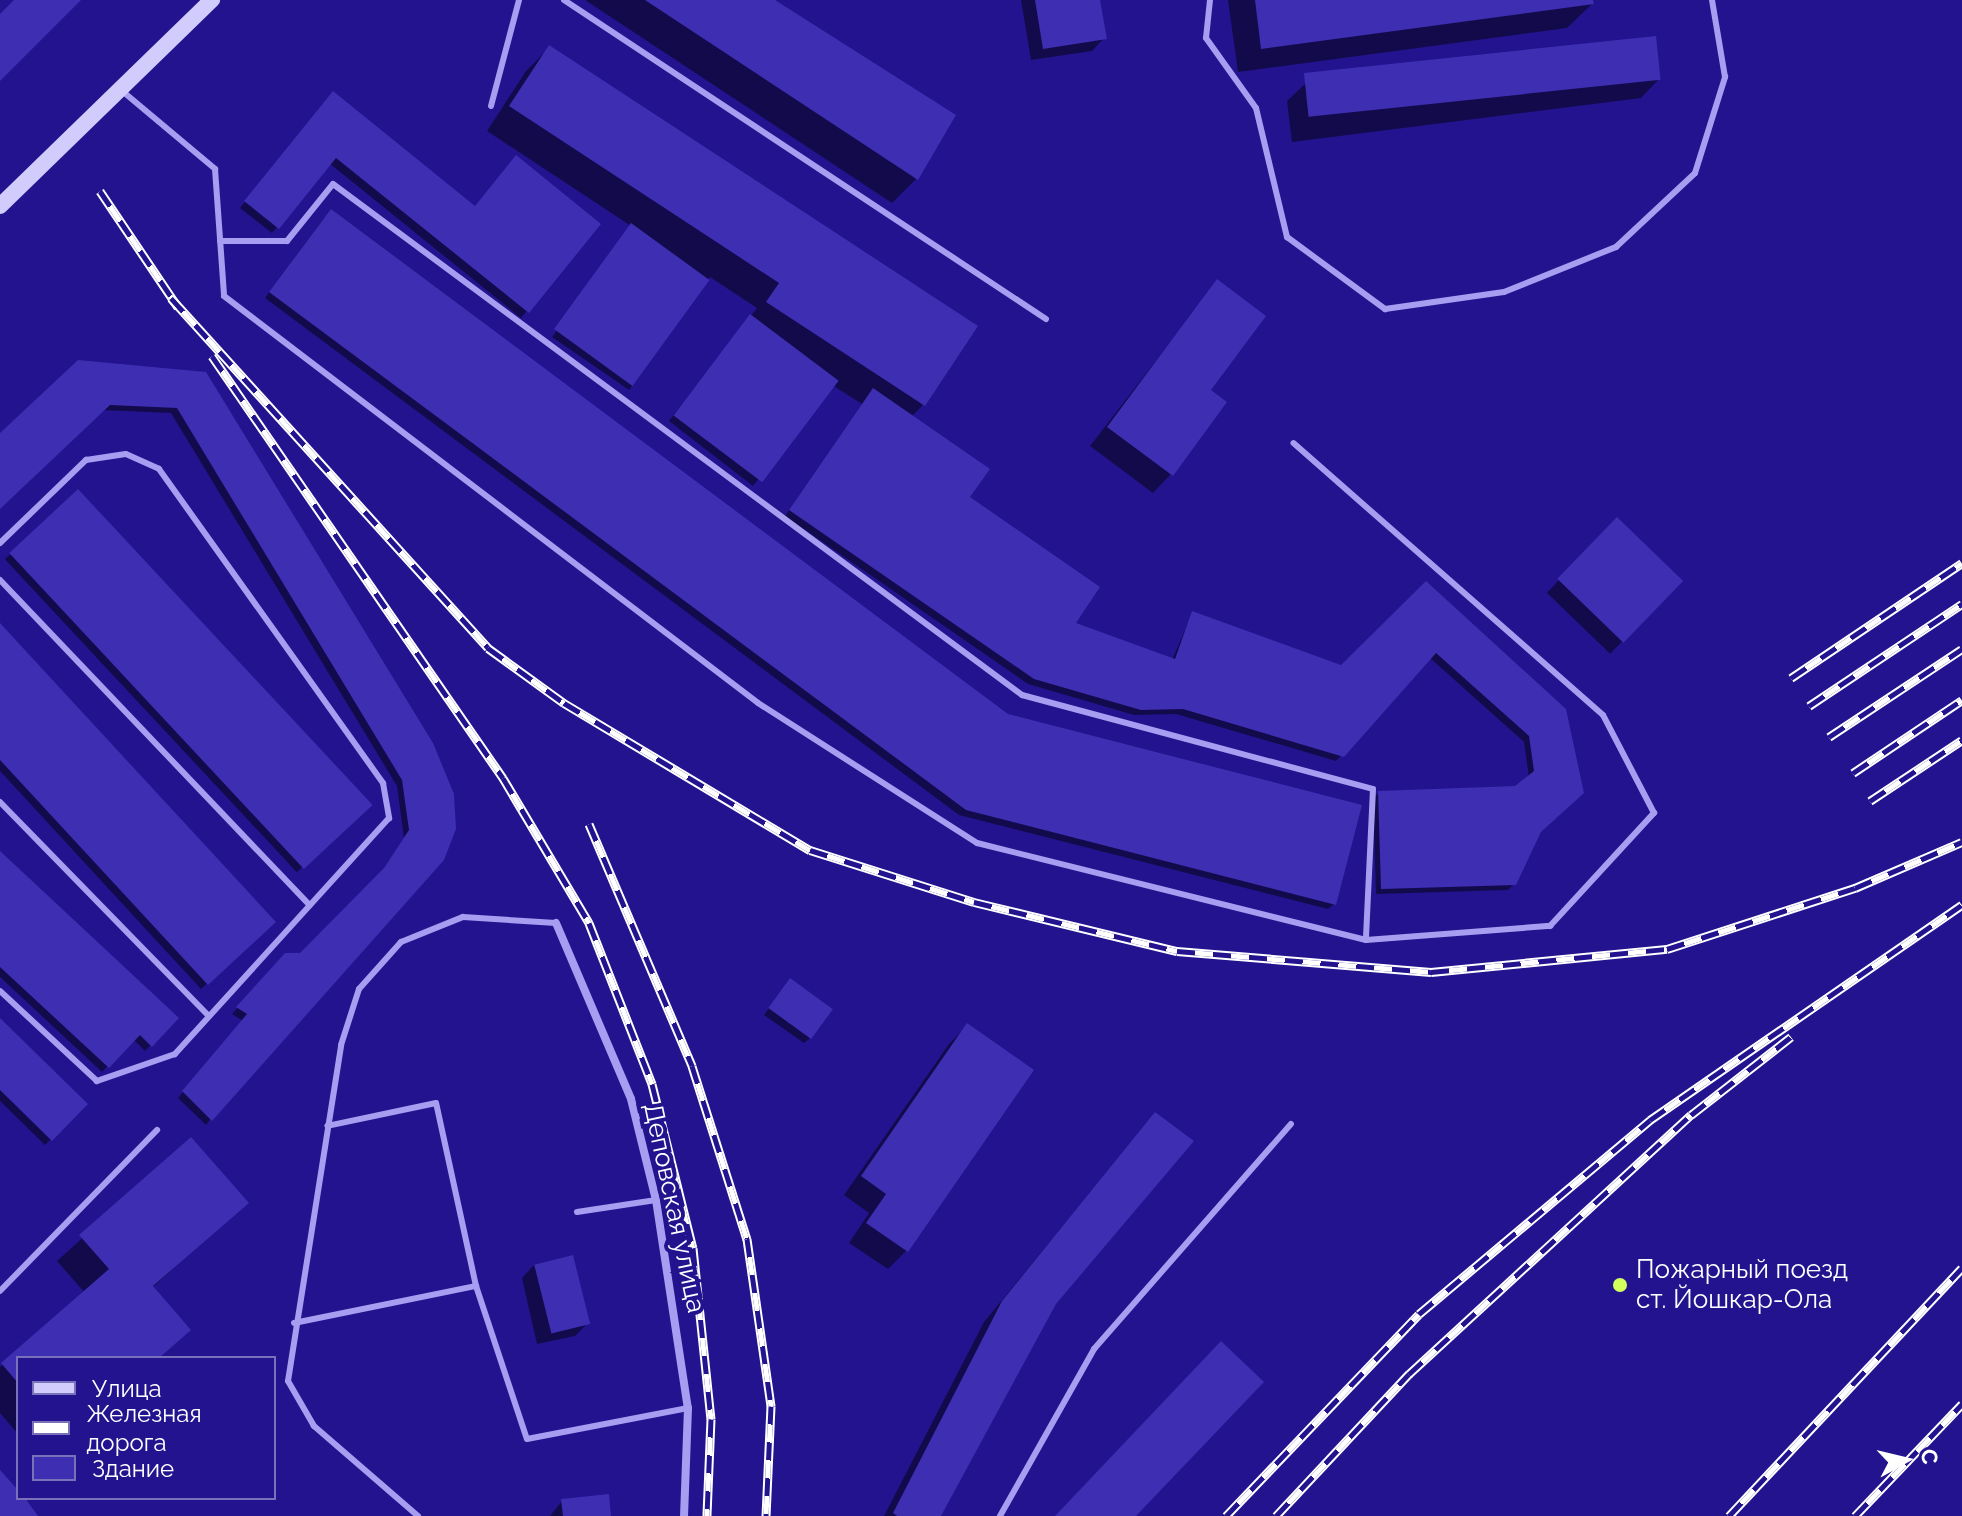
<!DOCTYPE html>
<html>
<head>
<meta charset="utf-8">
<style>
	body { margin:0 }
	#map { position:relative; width:1962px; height:1516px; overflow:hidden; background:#23138e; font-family:Raleway,sans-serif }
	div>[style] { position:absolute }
	.shadow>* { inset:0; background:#0007; transform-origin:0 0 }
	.building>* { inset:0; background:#3d2eb2; transform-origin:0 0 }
	.lane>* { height:6px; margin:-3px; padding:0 3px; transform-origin:3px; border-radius:3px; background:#a79df1 }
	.street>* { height:8px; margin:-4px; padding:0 4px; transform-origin:4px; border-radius:4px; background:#a79df1 }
	.secondary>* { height:16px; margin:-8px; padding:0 8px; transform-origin:8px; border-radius:8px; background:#d2ccfc }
	.rail>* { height:9px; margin-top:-4.5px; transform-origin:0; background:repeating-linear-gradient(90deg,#23138e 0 18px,#fff 0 36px); box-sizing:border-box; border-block:2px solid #fff }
	.dots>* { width:22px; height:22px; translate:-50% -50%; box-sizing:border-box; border:4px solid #23138e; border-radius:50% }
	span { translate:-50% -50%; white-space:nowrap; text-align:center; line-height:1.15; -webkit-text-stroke:8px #23138e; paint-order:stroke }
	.street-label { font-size:26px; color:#fff }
	.poi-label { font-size:26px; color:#fff }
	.left { translate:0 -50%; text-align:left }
	.legend { position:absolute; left:16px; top:1356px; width:260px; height:144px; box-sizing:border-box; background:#23138e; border:2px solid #7b71bb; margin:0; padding:10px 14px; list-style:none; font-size:24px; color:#fff }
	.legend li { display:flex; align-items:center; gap:16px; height:40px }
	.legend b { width:40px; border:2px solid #7b71bb }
	.north { position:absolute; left:1866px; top:1420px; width:80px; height:80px; -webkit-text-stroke:6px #23138e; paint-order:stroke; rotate:82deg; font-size:22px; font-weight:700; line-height:32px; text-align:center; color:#fff }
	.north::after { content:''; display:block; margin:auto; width:28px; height:36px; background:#fff; clip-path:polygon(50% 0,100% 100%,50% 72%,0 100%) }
</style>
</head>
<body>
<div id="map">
	<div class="shadow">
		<i style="clip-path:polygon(585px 0,771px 0,916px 179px,892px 203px)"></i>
		<i style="clip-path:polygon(1021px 0,1098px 0,1104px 38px,1092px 51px,1031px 60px)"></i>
		<i style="clip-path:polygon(1228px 0,1591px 0,1592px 4px,1567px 28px,1238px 72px)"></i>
		<i style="clip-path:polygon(550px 47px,923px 405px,911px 417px,967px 498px,1072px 624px,1172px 660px,1192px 614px,1341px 667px,1426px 583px,1564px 710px,1538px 832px,1514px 884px,1508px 890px,1376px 894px,1373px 798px,1379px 793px,1516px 788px,1529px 778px,1524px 742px,1429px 657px,1336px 761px,1176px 714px,1134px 715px,1028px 684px,785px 516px,862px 404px,832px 385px,753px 486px,669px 421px,757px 308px,710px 277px,629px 390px,552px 337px,631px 226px,487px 131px,526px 71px)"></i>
		<i style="clip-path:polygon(1659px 79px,1641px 98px,1292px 142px,1287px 101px,1306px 83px)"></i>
		<i style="clip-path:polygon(327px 99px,474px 208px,598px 224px,521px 318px,329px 163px,272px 233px,240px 208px)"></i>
		<i style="clip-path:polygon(325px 217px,1007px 715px,1334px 904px,1328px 909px,959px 815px,265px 298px)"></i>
		<i style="clip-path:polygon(1217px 282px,1171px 474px,1153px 493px,1090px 446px)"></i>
		<i style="clip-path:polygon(205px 374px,452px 794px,206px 1125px,178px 1098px,243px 1021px,232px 1014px,286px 955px,301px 955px,379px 876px,404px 838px,397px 786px,171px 413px,102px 410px,0 506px,0 436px)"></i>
		<i style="left:78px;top:491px;width:428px;height:100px;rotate:47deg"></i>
		<i style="left:1617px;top:520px;width:88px;height:101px;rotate:44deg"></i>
		<i style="clip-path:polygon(0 626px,273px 922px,201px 989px,0 771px)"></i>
		<i style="clip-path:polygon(0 854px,177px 1018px,145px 1051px,133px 1039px,102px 1072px,0 977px)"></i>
		<i style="clip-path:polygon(785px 986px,810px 1038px,804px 1043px,764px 1015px)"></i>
		<i style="clip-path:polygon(0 1021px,85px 1104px,45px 1145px,0 1101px)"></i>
		<i style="clip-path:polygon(967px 1026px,1032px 1071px,906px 1251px,888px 1269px,849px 1243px,869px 1213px,844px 1195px,949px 1044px)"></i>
		<i style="clip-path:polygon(1155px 1114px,940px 1516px,884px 1516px,984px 1322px)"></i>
		<i style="clip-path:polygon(191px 1140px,246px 1203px,152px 1288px,188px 1329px,159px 1358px,18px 1358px,18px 1434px,0 1413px,0 1367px,85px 1293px,57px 1261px)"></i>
		<i style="clip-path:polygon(534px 1265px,588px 1323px,575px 1336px,537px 1344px,522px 1278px)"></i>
		<i style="clip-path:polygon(562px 1501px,609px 1516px,550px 1516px)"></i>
	</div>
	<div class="building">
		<i style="clip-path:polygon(14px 0,81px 0,0 81px,0 14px)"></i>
		<i style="clip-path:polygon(645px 0,775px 0,956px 115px,918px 180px)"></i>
		<i style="clip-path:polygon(1035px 0,1100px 0,1107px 39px,1043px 49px)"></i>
		<i style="clip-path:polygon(1255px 0,1593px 0,1594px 4px,1261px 49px)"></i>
		<i style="left:1656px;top:36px;width:44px;height:354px;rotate:84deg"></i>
		<i style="clip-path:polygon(549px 45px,978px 326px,925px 406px,766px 302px,779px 283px,509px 106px)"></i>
		<i style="clip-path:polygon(333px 91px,475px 206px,516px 155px,601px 224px,529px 313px,336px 158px,279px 229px,244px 201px)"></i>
		<i style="clip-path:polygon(331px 209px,1008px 714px,1362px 805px,1336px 905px,966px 810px,269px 292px)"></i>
		<i style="left:631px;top:223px;width:97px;height:131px;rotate:36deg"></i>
		<i style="clip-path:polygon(1217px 279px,1266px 316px,1211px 390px,1227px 402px,1173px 476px,1107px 427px)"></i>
		<i style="left:750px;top:314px;width:111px;height:127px;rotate:37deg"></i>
		<i style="clip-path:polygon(78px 360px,206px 372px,433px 743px,454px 794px,456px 829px,444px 860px,212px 1121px,182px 1091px,247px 1014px,236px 1007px,285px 953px,300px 953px,384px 868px,409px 830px,402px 780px,177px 408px,110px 405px,0 509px,0 433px)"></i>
		<i style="clip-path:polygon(873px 388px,990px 469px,970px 497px,1100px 587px,1076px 623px,1175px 659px,1192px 611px,1341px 665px,1426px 581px,1566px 709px,1584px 793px,1541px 832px,1516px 885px,1381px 889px,1378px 791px,1515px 786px,1534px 771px,1529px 736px,1436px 653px,1344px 757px,1183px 709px,1141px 710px,1034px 679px,789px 510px)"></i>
		<i style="left:78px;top:489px;width:432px;height:94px;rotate:47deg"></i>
		<i style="left:1617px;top:517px;width:92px;height:86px;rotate:44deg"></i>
		<i style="clip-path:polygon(0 623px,276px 922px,208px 985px,0 760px)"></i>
		<i style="clip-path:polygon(0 851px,179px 1018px,152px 1047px,140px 1035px,109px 1068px,0 967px)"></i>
		<i style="left:790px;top:978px;width:53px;height:37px;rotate:36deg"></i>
		<i style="clip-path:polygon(0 1018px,88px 1104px,52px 1141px,0 1090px)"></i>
		<i style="clip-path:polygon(967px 1023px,1034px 1070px,908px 1252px,866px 1223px,886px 1194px,861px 1176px)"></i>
		<i style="clip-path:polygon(1155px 1112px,1194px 1141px,1056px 1304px,941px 1516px,897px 1516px,893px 1513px,1002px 1301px)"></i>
		<i style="clip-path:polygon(191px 1137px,249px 1203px,153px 1286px,191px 1330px,159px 1358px,18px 1358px,18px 1383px,1px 1363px,109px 1269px,79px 1235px)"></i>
		<i style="left:573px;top:1255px;width:71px;height:40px;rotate:76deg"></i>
		<i style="clip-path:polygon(1221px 1341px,1264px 1382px,1136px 1516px,1055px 1516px)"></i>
		<i style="clip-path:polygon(0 1470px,18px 1490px,18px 1498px,25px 1498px,38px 1516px,0 1516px)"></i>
		<i style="clip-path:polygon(609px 1494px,611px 1516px,563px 1516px,561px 1499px)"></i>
	</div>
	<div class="lane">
		<i style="left:564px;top:0;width:578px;rotate:33.5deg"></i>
		<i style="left:1210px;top:0;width:38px;rotate:96deg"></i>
		<i style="left:1206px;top:38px;width:86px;rotate:54.5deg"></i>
		<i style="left:1256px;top:108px;width:133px;rotate:76.5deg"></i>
		<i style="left:1287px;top:237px;width:122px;rotate:36.3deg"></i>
		<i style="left:1385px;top:309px;width:120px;rotate:-8.1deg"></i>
		<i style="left:1504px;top:292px;width:121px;rotate:-21.9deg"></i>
		<i style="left:1616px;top:247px;width:108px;rotate:-43.1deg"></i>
		<i style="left:1695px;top:173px;width:101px;rotate:-72.6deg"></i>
		<i style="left:1725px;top:77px;width:78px;rotate:-99.6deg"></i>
		<i style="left:121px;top:90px;width:123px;rotate:40deg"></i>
		<i style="left:215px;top:169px;width:127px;rotate:85.9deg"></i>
		<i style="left:224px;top:296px;width:671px;rotate:37.31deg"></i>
		<i style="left:758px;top:703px;width:260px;rotate:32.6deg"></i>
		<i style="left:977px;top:843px;width:401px;rotate:14deg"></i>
		<i style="left:1366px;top:940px;width:185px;rotate:-4.4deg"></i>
		<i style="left:1550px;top:926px;width:154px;rotate:-47.4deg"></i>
		<i style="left:1654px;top:813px;width:110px;rotate:-117.5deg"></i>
		<i style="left:1603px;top:715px;width:412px;rotate:-138.7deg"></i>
		<i style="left:491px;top:106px;width:110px;rotate:-75.2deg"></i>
		<i style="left:220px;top:241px;width:67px"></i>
		<i style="left:287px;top:241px;width:73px;rotate:-51.1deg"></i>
		<i style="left:333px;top:184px;width:858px;rotate:36.56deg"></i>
		<i style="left:1022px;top:695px;width:363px;rotate:15deg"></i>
		<i style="left:1373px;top:789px;width:151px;rotate:92.7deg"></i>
		<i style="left:0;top:543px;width:120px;rotate:-44deg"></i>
		<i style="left:86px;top:460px;width:40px;rotate:-8.5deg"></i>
		<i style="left:126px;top:454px;width:36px;rotate:24deg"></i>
		<i style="left:159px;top:469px;width:386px;rotate:54.5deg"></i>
		<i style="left:383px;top:783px;width:36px;rotate:80deg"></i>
		<i style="left:389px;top:818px;width:319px;rotate:132.2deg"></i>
		<i style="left:175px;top:1054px;width:83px;rotate:160.9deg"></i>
		<i style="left:97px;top:1081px;width:132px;rotate:-137.1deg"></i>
		<i style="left:0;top:580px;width:449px;rotate:46.4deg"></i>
		<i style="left:0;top:802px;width:299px;rotate:45.7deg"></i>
		<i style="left:577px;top:1212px;width:80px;rotate:-8.6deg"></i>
		<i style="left:476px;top:1286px;width:161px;rotate:71.6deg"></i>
		<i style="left:527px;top:1439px;width:164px;rotate:-10.9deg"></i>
		<i style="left:0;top:1291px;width:225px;rotate:-45.7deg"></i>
		<i style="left:294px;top:1323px;width:186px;rotate:-11.5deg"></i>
		<i style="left:476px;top:1286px;width:187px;rotate:-102.3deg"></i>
		<i style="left:436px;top:1103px;width:111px;rotate:168.1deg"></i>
		<i style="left:418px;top:1516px;width:138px;rotate:-139.1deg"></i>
		<i style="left:314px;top:1426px;width:52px;rotate:-120deg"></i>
		<i style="left:288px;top:1381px;width:340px;rotate:-81deg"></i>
		<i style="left:341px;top:1045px;width:59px;rotate:-72.2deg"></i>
		<i style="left:359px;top:989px;width:63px;rotate:-48.2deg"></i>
		<i style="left:401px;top:942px;width:67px;rotate:-22deg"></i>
		<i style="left:463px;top:917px;width:93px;rotate:3.7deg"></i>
		<i style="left:1000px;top:1516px;width:192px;rotate:-60.6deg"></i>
		<i style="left:1094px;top:1349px;width:299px;rotate:-48.8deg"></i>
	</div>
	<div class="street">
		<i style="left:556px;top:923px;width:191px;rotate:66.9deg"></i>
		<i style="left:631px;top:1099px;width:104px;rotate:76.1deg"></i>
		<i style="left:656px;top:1200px;width:210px;rotate:81.3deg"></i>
		<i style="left:688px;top:1408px;width:108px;rotate:92.1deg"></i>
	</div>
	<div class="secondary">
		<i style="left:0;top:206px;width:296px;rotate:-44.2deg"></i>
	</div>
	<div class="rail">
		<i style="left:100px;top:191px;width:140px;rotate:56.1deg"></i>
		<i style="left:171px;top:298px;width:472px;rotate:47.8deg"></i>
		<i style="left:488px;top:648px;width:94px;rotate:35.9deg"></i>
		<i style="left:564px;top:703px;width:287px;rotate:30.9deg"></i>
		<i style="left:810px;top:850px;width:172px;rotate:17.6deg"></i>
		<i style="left:974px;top:902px;width:209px;rotate:13.6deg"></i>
		<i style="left:1177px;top:951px;width:255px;rotate:4.7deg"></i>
		<i style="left:1431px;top:972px;width:237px;rotate:-5.6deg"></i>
		<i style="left:1667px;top:949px;width:198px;rotate:-18deg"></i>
		<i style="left:1855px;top:888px;width:116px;rotate:-23.3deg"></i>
		<i style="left:212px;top:356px;width:513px;rotate:55.41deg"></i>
		<i style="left:503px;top:778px;width:169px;rotate:59.3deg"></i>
		<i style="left:589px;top:923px;width:173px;rotate:68.6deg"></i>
		<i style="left:652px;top:1084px;width:169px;rotate:76deg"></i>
		<i style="left:693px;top:1248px;width:172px;rotate:84deg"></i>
		<i style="left:711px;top:1419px;width:97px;rotate:92.4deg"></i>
		<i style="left:1791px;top:678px;width:206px;rotate:-33.9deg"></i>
		<i style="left:1809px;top:706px;width:184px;rotate:-33.7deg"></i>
		<i style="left:1829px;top:737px;width:159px;rotate:-33.5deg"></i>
		<i style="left:1853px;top:773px;width:131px;rotate:-33.8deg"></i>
		<i style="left:1870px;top:801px;width:110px;rotate:-33.5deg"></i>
		<i style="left:589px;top:824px;width:263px;rotate:66.9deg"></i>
		<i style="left:692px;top:1066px;width:182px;rotate:72.4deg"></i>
		<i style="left:747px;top:1239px;width:169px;rotate:81.8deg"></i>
		<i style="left:771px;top:1406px;width:110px;rotate:92.6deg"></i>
		<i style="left:1226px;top:1516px;width:279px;rotate:-46.3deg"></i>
		<i style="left:1419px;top:1314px;width:302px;rotate:-40deg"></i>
		<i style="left:1650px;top:1120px;width:379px;rotate:-34.6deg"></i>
		<i style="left:1276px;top:1516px;width:195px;rotate:-46.9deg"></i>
		<i style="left:1409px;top:1374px;width:383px;rotate:-42.6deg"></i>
		<i style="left:1691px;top:1115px;width:127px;rotate:-38deg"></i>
		<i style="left:1729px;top:1516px;width:340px;rotate:-46.8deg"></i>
		<i style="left:1855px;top:1516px;width:155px;rotate:-46.3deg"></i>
	</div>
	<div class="dots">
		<i style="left:1620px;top:1285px;background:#d3ff5d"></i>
	</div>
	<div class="street-label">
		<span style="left:674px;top:1208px;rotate:78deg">Деповская улица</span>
	</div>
	<div class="poi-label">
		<span class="left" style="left:1636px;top:1285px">Пожарный поезд<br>ст. Йошкар-Ола</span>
	</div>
	<ul class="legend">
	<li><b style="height:10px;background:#d2ccfc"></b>Улица</li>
	<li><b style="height:10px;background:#fff"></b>Железная дорога</li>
	<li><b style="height:22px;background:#3d2eb2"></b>Здание</li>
	</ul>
	<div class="north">С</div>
</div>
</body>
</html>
